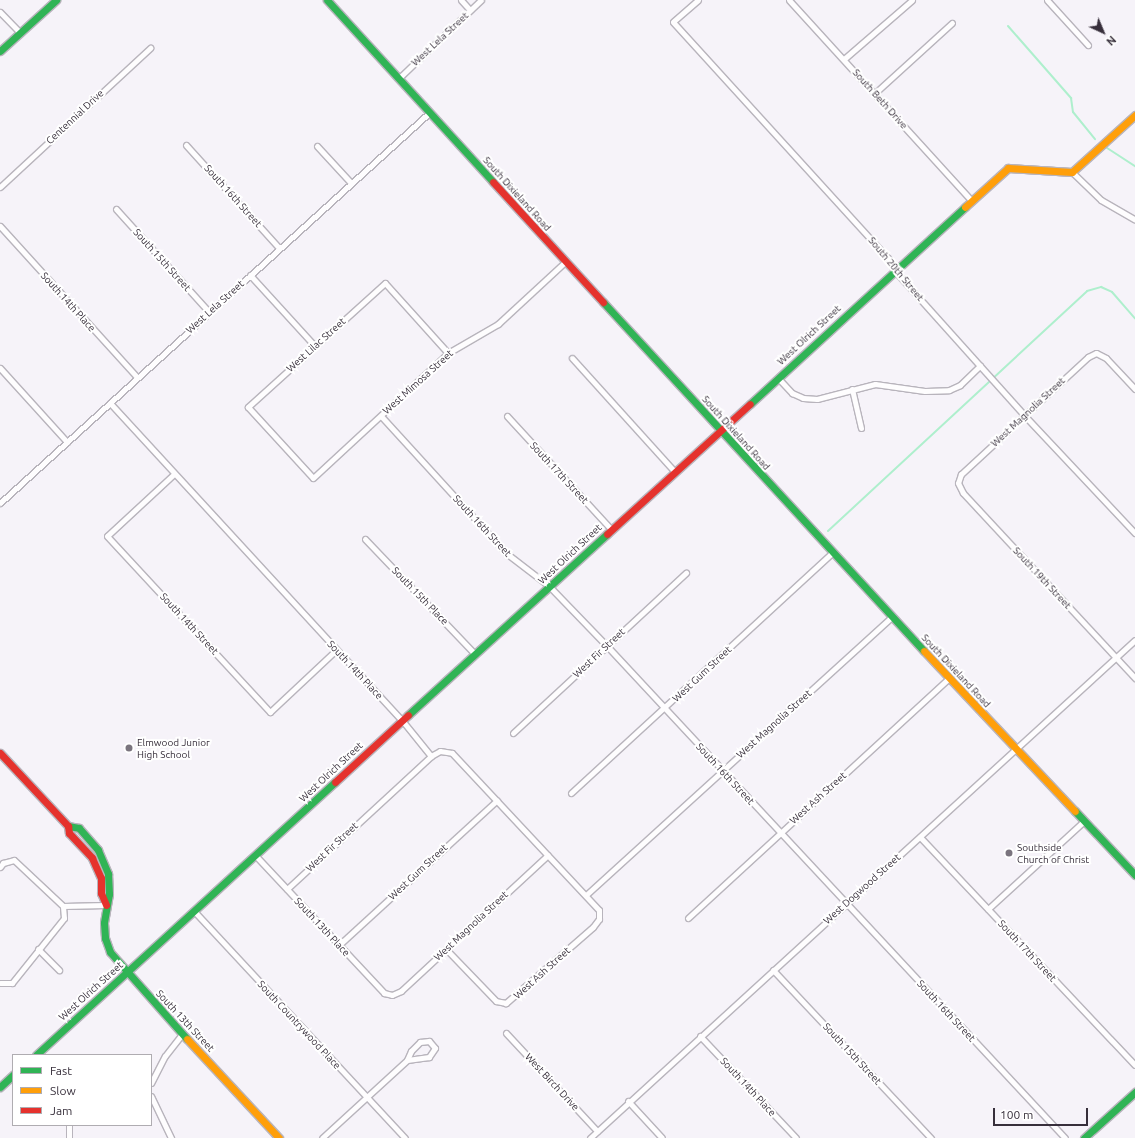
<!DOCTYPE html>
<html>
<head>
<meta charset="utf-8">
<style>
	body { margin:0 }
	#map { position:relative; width:1135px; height:1138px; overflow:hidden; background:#f6f3f9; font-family:Ubuntu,sans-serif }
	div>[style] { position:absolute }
	.stream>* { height:2px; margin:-1px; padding:0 1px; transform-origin:1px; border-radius:1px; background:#aeefcd }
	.roads { filter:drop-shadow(1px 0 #b8b4bc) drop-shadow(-1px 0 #b8b4bc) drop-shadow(0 1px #b8b4bc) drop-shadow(0 -1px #b8b4bc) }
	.street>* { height:5px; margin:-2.5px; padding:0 2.5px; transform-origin:2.5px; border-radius:2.5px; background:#fefdfe }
	.fast>* { height:7px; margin:-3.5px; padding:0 3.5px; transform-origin:3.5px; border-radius:3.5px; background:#30b455 }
	.slow>* { height:7px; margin:-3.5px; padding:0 3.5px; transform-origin:3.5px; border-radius:3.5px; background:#ff9f0a }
	.jam>* { height:7px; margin:-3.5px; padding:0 3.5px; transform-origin:3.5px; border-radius:3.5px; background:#e5322d }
	.dots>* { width:11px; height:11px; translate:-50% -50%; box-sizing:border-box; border:2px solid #fff; border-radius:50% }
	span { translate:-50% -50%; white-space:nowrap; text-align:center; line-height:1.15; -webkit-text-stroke:4px #fff; paint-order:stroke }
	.street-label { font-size:10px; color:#372f3b }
	.poi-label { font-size:10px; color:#372f3b }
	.left { translate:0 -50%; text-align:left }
	.legend { position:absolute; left:12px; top:1054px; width:140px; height:72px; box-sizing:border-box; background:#fff; border:1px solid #afacb1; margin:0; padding:5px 7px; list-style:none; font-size:12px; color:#372f3b }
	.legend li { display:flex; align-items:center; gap:8px; height:20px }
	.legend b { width:20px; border:1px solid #afacb1 }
	.north { position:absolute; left:1083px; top:12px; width:40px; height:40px; -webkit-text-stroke:3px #fff; paint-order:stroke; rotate:136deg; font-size:11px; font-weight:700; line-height:16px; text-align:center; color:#372f3b }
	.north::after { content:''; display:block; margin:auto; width:14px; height:18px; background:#372f3b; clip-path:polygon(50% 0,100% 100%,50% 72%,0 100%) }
	.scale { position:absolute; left:993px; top:1108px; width:95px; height:18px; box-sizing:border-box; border:2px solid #372f3b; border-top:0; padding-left:5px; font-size:12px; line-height:14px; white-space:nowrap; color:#372f3b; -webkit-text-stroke:3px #fff; paint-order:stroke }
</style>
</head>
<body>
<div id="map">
	<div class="stream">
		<i style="left:1008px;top:26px;width:96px;rotate:48.8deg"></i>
		<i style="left:1071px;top:98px;width:14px;rotate:82deg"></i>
		<i style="left:1073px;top:112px;width:35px;rotate:51deg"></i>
		<i style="left:1104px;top:146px;width:37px;rotate:33deg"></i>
		<i style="left:828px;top:531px;width:353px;rotate:-42.8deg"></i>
		<i style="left:1087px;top:291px;width:15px;rotate:-16deg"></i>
		<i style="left:1101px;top:287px;width:12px;rotate:24deg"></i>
		<i style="left:1112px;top:292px;width:35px;rotate:49deg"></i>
	</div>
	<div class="roads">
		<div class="street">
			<i style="left:461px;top:0;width:13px;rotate:48deg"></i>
			<i style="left:698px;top:0;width:33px;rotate:139deg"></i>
			<i style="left:673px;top:22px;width:319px;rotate:47.7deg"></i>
			<i style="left:888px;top:258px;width:13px;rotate:63deg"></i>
			<i style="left:894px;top:270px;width:195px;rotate:48.1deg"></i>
			<i style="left:1024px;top:415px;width:162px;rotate:46.8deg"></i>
			<i style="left:789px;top:0;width:270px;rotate:47.7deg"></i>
			<i style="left:1047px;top:0;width:61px;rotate:47.7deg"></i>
			<i style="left:0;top:12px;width:29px;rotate:46deg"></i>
			<i style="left:844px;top:59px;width:90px;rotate:-40.9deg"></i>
			<i style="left:399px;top:78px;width:113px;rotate:-43.6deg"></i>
			<i style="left:875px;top:93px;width:104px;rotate:-42.3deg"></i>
			<i style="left:186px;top:145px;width:139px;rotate:47.9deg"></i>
			<i style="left:317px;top:146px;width:50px;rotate:47.4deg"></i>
			<i style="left:1072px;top:172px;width:40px;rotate:44deg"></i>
			<i style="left:1101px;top:200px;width:39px;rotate:30deg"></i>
			<i style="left:0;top:187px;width:205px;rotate:-42.8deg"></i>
			<i style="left:116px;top:209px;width:139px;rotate:47.9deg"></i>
			<i style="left:0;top:226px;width:204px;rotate:47.8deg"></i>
			<i style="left:250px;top:275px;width:95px;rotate:47.6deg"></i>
			<i style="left:448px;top:353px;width:94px;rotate:-132deg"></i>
			<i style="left:385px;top:283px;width:185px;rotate:137.9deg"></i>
			<i style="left:248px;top:407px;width:96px;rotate:47.5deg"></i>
			<i style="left:313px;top:478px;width:184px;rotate:-42.8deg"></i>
			<i style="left:448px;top:353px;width:58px;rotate:-30.1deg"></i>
			<i style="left:498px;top:324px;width:91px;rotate:-42.8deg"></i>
			<i style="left:572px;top:358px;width:154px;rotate:47.9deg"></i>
			<i style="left:0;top:368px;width:100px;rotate:47.8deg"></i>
			<i style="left:778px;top:378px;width:21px;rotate:47deg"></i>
			<i style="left:792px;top:393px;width:12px;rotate:24deg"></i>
			<i style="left:803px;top:398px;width:14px;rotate:4deg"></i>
			<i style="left:817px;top:399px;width:60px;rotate:-14.5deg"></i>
			<i style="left:875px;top:384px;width:50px;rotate:8deg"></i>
			<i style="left:925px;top:391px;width:24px;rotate:-2deg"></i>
			<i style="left:949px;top:390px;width:12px;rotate:-24deg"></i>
			<i style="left:960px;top:385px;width:28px;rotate:-44deg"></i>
			<i style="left:852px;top:389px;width:40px;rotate:77deg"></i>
			<i style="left:1135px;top:389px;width:42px;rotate:-133.1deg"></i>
			<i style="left:1106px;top:358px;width:11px;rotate:-153deg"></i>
			<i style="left:1096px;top:353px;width:9px;rotate:153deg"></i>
			<i style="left:1088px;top:357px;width:173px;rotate:137.3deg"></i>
			<i style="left:961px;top:474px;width:9px;rotate:108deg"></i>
			<i style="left:958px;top:483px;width:11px;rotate:63deg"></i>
			<i style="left:963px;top:493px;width:253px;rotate:47.1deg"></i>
			<i style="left:110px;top:403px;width:430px;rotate:47.4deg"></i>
			<i style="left:401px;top:719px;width:48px;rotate:51deg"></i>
			<i style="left:431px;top:756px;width:10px;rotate:-29deg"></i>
			<i style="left:440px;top:751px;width:12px;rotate:9deg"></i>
			<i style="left:452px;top:753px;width:215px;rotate:46.9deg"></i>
			<i style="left:599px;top:910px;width:9px;rotate:90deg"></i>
			<i style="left:599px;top:919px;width:10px;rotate:127deg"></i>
			<i style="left:593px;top:927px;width:116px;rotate:138.9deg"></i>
			<i style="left:506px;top:1003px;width:10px;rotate:-169deg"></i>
			<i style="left:496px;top:1001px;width:72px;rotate:-133.9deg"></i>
			<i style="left:381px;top:416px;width:185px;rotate:47.6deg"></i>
			<i style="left:506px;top:553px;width:54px;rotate:37.5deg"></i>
			<i style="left:549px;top:586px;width:83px;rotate:46deg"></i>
			<i style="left:607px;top:646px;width:672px;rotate:47.05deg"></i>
			<i style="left:507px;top:416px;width:154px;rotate:47.4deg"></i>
			<i style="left:174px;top:474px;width:91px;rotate:137.2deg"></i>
			<i style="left:107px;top:536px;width:240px;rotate:47.2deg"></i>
			<i style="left:270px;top:712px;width:91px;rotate:-43.2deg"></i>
			<i style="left:0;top:503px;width:581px;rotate:-42.28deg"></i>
			<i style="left:365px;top:539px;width:159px;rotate:46.3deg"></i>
			<i style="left:513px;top:733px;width:236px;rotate:-42.8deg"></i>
			<i style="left:571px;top:793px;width:355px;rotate:-42.6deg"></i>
			<i style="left:920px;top:837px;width:313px;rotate:46.7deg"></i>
			<i style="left:255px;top:855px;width:189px;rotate:46.9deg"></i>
			<i style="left:384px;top:993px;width:8px;rotate:14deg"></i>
			<i style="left:392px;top:995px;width:10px;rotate:-24deg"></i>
			<i style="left:401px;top:991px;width:200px;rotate:-42.8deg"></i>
			<i style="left:0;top:867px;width:5px;rotate:-53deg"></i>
			<i style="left:3px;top:863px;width:11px;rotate:-15deg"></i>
			<i style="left:14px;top:860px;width:67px;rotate:43.2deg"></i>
			<i style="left:287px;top:889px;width:196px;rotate:-42.7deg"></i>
			<i style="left:586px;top:895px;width:413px;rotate:-42.3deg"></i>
			<i style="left:63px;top:906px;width:43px;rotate:-1.3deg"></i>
			<i style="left:988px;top:909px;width:129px;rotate:-42.5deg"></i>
			<i style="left:194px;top:911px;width:310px;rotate:47.1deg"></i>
			<i style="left:688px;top:918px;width:353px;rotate:-42.6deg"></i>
			<i style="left:339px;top:945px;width:214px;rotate:-42.5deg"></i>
			<i style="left:38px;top:949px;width:30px;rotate:45deg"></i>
			<i style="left:773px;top:970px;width:231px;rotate:46.8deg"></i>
			<i style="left:0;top:983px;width:12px"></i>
			<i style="left:12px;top:983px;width:83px;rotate:-51.3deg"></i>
			<i style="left:64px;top:918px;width:12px;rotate:-95deg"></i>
			<i style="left:506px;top:1033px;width:134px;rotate:47.1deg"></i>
			<i style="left:700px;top:1036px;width:140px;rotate:46.7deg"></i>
			<i style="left:151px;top:1083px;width:30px;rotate:-63deg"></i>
			<i style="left:165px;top:1056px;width:29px;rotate:-52deg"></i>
			<i style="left:151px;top:1096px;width:47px;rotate:64.5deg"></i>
			<i style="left:628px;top:1101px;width:50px;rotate:47.4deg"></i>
			<i style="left:69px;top:1125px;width:13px;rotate:90deg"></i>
			<i style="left:322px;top:1138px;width:115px;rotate:-42.5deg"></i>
			<i style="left:407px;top:1060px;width:10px;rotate:-66deg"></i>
			<i style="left:411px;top:1051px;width:13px;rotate:-45deg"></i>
			<i style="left:420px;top:1042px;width:9px;rotate:-6deg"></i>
			<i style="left:429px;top:1041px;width:9px;rotate:49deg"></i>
			<i style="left:435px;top:1048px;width:11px;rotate:124deg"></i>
			<i style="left:429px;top:1057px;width:22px;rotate:172deg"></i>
			<i style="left:590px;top:1138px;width:738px;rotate:-42.42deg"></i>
		</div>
		<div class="fast">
			<i style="left:327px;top:0;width:246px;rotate:47.6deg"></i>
			<i style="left:0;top:51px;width:76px;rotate:-42.3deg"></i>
			<i style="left:603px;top:302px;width:474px;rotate:47.4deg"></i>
			<i style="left:750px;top:404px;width:292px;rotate:-42.5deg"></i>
			<i style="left:408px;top:715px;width:269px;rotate:-42.3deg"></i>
			<i style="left:1075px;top:811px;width:88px;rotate:46.8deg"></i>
			<i style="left:68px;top:826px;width:11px;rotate:10deg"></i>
			<i style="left:79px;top:828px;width:29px;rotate:49deg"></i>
			<i style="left:98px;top:850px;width:26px;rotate:67deg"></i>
			<i style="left:108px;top:874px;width:20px;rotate:87deg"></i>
			<i style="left:109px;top:894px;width:29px;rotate:100deg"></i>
			<i style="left:104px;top:923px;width:15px;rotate:86deg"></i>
			<i style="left:105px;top:938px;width:15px;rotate:70deg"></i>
			<i style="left:110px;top:952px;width:116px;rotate:48.5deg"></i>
			<i style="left:36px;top:1055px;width:405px;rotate:-42.4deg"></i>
			<i style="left:0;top:1087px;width:18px;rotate:-43deg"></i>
			<i style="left:1084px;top:1138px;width:69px;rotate:-42deg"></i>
		</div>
		<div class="slow">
			<i style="left:965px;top:207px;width:58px;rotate:-42.2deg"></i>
			<i style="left:1008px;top:168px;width:64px;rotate:3.6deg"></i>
			<i style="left:1072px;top:172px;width:85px;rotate:-42.1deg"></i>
			<i style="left:924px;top:651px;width:220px;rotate:46.7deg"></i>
			<i style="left:187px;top:1039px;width:135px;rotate:47.1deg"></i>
		</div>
		<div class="jam">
			<i style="left:493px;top:182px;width:163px;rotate:47.5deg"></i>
			<i style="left:607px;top:534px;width:193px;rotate:-42.3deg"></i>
			<i style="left:0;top:753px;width:100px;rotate:47deg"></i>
			<i style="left:68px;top:826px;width:7px;rotate:82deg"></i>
			<i style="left:69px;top:833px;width:34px;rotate:47deg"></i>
			<i style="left:92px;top:858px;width:22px;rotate:66deg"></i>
			<i style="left:101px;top:878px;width:15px;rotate:90deg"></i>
			<i style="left:101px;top:893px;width:13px;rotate:67deg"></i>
			<i style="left:335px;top:782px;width:99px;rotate:-42.5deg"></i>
		</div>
	</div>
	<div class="dots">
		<i style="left:129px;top:748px;background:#7a747e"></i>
		<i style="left:1009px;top:853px;background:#7a747e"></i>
	</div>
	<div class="street-label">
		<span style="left:440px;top:39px;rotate:-43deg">West Lela Street</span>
		<span style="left:880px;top:99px;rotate:48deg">South Beth Drive</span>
		<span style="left:75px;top:117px;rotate:-43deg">Centennial Drive</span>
		<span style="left:517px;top:194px;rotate:48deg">South Dixieland Road</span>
		<span style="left:233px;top:196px;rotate:48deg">South 16th Street</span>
		<span style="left:162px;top:260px;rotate:48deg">South 15th Street</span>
		<span style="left:896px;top:269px;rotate:50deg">South 20th Street</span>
		<span style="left:68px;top:302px;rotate:48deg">South 14th Place</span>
		<span style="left:215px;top:307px;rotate:-42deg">West Lela Street</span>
		<span style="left:809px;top:335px;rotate:-43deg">West Olrich Street</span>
		<span style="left:316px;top:345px;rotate:-42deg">West Lilac Street</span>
		<span style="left:418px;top:382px;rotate:-42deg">West Mimosa Street</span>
		<span style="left:1028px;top:412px;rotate:-43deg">West Magnolia Street</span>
		<span style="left:736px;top:433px;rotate:48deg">South Dixieland Road</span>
		<span style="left:559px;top:473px;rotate:47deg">South 17th Street</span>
		<span style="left:482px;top:526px;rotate:47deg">South 16th Street</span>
		<span style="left:570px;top:554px;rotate:-43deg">West Olrich Street</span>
		<span style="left:1042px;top:578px;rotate:47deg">South 19th Street</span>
		<span style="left:420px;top:596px;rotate:46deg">South 15th Place</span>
		<span style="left:189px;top:624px;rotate:47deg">South 14th Street</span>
		<span style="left:599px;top:653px;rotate:-43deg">West Fir Street</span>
		<span style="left:355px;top:670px;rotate:47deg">South 14th Place</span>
		<span style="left:956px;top:671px;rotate:47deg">South Dixieland Road</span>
		<span style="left:702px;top:674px;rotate:-43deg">West Gum Street</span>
		<span style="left:774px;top:724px;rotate:-42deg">West Magnolia Street</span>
		<span style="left:331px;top:772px;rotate:-43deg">West Olrich Street</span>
		<span style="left:725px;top:774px;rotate:47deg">South 16th Street</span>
		<span style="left:818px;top:798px;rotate:-42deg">West Ash Street</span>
		<span style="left:332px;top:847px;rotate:-43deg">West Fir Street</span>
		<span style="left:418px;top:872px;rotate:-43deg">West Gum Street</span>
		<span style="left:862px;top:889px;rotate:-42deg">West Dogwood Street</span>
		<span style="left:471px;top:926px;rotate:-43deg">West Magnolia Street</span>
		<span style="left:322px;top:927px;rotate:47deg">South 13th Place</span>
		<span style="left:1027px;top:951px;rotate:47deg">South 17th Street</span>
		<span style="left:542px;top:973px;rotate:-42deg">West Ash Street</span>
		<span style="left:91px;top:991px;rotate:-42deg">West Olrich Street</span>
		<span style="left:946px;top:1011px;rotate:47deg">South 16th Street</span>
		<span style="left:185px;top:1021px;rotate:47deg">South 13th Street</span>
		<span style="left:299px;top:1025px;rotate:47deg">South Countrywood Place</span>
		<span style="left:852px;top:1054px;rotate:47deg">South 15th Street</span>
		<span style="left:552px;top:1082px;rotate:47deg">West Birch Drive</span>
		<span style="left:748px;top:1087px;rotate:47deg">South 14th Place</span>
	</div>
	<div class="poi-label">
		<span class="left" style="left:137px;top:748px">Elmwood Junior<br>High School</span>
		<span class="left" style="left:1017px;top:853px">Southside<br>Church of Christ</span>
	</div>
	<ul class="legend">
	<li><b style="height:5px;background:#30b455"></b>Fast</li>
	<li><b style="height:5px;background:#ff9f0a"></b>Slow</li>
	<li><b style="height:5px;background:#e5322d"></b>Jam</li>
	</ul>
	<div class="north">N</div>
	<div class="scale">100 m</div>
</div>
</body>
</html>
